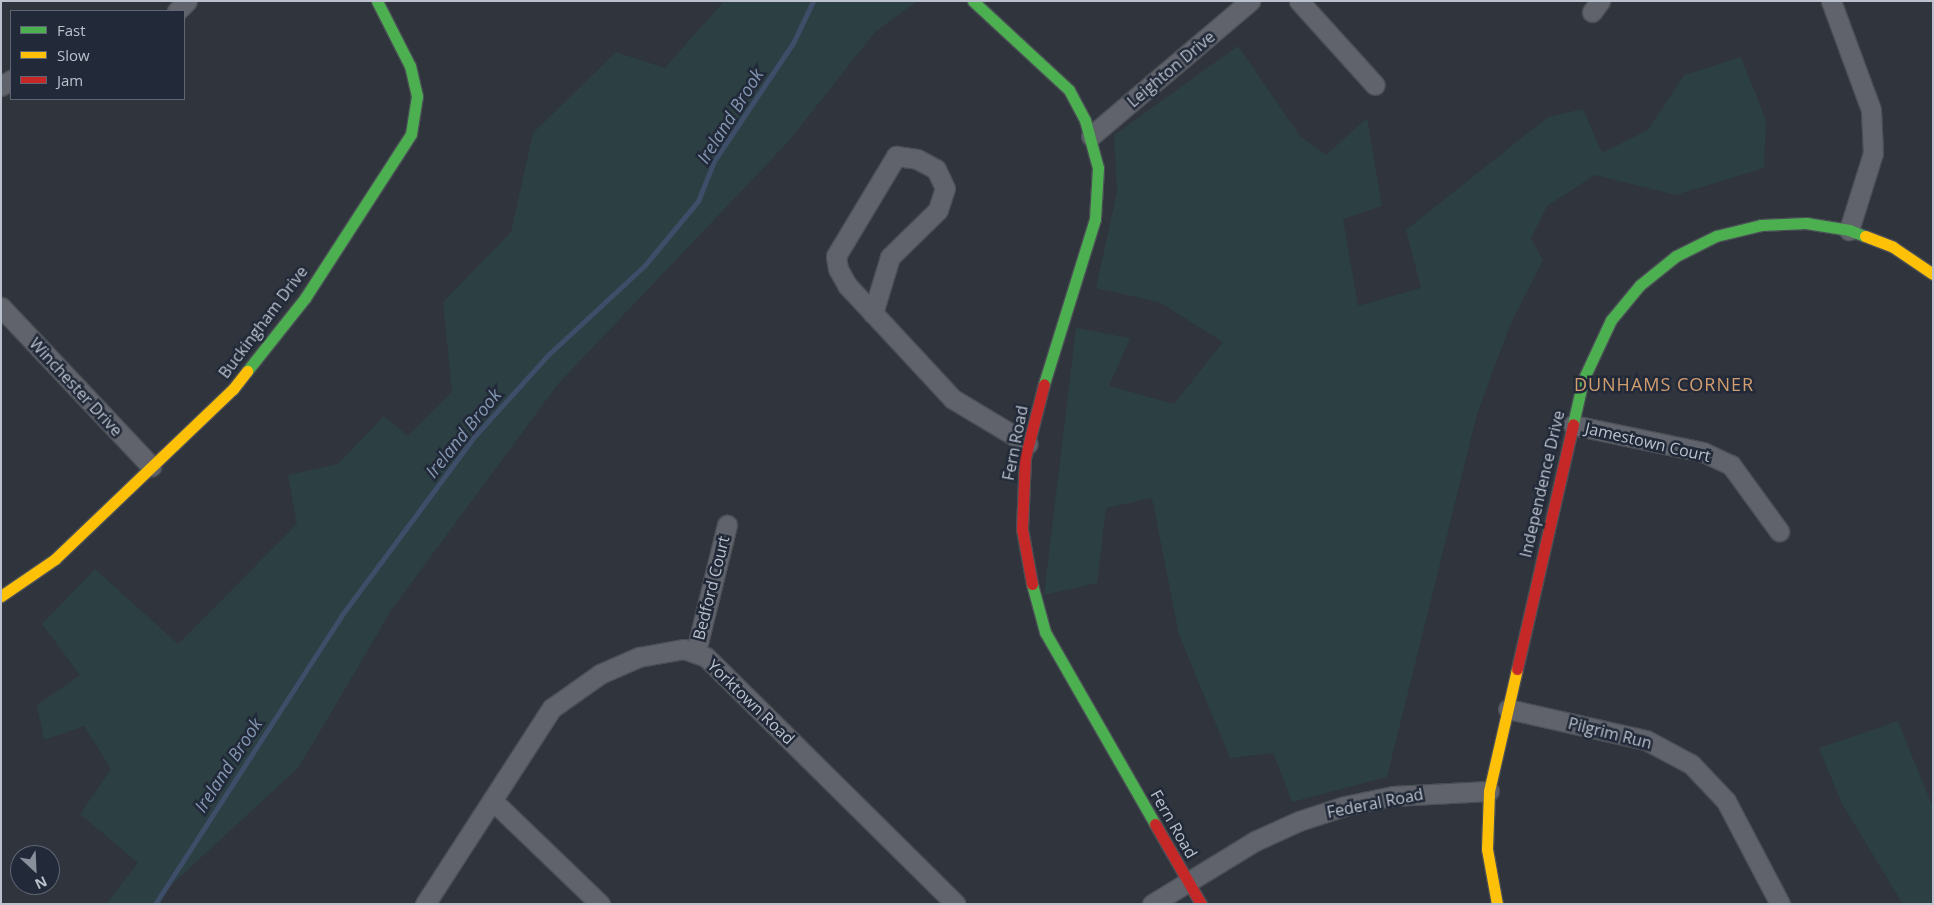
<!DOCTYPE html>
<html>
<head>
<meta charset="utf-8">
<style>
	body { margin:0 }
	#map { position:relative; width:1934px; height:905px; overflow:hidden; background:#2f343d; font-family:"Open Sans",sans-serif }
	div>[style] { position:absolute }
	.green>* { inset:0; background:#2c3f43 }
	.stream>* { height:5px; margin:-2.5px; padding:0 2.5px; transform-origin:2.5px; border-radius:2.5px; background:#3e4d68 }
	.roads { filter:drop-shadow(1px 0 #4b4f56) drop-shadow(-1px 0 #4b4f56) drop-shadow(0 1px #4b4f56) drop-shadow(0 -1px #4b4f56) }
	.street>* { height:19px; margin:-9.5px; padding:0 9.5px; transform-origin:9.5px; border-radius:9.5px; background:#60636b }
	.fast>* { height:11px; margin:-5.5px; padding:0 5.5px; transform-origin:5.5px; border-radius:5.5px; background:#4caf50 }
	.slow>* { height:11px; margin:-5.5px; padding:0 5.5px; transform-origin:5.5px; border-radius:5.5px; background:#ffc107 }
	.jam>* { height:11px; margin:-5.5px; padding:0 5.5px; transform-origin:5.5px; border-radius:5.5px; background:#c62828 }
	span { translate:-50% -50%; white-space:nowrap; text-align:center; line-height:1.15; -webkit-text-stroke:5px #222a39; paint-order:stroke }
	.street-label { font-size:16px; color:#bbc1cd }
	.water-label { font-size:18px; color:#8396b2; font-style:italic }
	.neighbourhood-label { font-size:18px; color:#d39e6f; letter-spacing:1px }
	.frame { position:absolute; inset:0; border:2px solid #bbc1cd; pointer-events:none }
	.legend { position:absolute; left:10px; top:10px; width:175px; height:90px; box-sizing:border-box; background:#222a39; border:1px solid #5f6674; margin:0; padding:6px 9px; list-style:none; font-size:15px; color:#bbc1cd }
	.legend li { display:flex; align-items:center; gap:10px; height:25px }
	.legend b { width:25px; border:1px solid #5f6674 }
	.north { position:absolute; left:10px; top:845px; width:50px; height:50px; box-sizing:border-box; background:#222a39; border:1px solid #5f6674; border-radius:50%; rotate:155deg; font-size:14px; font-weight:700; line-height:20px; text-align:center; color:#bbc1cd }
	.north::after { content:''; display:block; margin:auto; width:18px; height:22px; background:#8a909b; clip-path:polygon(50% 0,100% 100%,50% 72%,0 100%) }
</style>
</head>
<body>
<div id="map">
	<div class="green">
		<i style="clip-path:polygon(724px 1px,917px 1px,875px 32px,788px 142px,558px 384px,392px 609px,299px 767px,168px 888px,160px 904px,106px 904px,138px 863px,80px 814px,111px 769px,84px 726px,44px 740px,37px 705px,80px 675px,42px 624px,95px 569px,178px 644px,297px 524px,288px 475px,338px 464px,384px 416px,408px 436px,452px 392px,443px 302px,511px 232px,533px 133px,616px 52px,665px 68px)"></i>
		<i style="clip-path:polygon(1238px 46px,1300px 136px,1326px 155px,1367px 118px,1382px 206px,1343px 219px,1358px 306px,1421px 288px,1406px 230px,1548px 117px,1583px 109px,1602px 153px,1648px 130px,1684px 75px,1741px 57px,1766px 120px,1764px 168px,1676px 195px,1595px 175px,1547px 206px,1531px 238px,1543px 260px,1510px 325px,1477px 414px,1387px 777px,1292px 802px,1273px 753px,1230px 758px,1179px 635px,1152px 498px,1106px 508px,1097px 583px,1044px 595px,1076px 328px,1130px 338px,1109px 386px,1174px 404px,1223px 342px,1159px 302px,1096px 288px,1117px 192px,1114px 135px)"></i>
		<i style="clip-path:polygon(1898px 721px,1933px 808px,1933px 904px,1903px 904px,1841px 802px,1819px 748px)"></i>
	</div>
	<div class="stream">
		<i style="left:155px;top:904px;width:343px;rotate:-57.1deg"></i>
		<i style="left:341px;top:616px;width:222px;rotate:-53.4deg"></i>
		<i style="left:473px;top:438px;width:113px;rotate:-47.9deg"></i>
		<i style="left:549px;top:354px;width:131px;rotate:-42.8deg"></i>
		<i style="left:645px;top:265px;width:83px;rotate:-50.4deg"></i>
		<i style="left:698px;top:201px;width:43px;rotate:-68.2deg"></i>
		<i style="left:714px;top:161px;width:142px;rotate:-56.2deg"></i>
		<i style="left:793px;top:43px;width:47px;rotate:-64.5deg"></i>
	</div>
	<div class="roads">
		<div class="street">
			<i style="left:1299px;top:1px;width:113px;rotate:47.9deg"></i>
			<i style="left:1831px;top:1px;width:116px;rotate:69.8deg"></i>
			<i style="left:1871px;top:110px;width:43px;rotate:87.3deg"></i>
			<i style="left:1873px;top:153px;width:81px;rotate:107.3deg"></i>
			<i style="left:177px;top:11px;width:14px;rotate:-45deg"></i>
			<i style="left:1592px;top:12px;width:14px;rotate:-54deg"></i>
			<i style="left:1px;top:86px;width:12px;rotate:-31deg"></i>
			<i style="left:1091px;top:136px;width:209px;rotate:-40.3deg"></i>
			<i style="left:896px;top:156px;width:21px;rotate:8deg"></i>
			<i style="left:917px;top:159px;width:21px;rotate:28deg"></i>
			<i style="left:936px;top:169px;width:21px;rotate:65deg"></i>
			<i style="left:945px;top:188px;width:23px;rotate:108deg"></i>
			<i style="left:938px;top:210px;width:67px;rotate:135.6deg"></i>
			<i style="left:890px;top:257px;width:59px;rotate:106.9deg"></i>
			<i style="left:873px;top:313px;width:38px;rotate:-133deg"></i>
			<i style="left:847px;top:285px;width:18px;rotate:-119deg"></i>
			<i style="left:838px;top:269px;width:13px;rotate:-99deg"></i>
			<i style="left:836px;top:256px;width:117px;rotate:-59deg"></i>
			<i style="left:1px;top:307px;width:219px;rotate:46.7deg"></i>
			<i style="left:873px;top:313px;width:117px;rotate:47.1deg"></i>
			<i style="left:953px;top:399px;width:87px;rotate:31deg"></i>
			<i style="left:1573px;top:425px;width:133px;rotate:11.7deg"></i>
			<i style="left:1703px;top:452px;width:31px;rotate:25deg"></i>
			<i style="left:1731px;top:465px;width:82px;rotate:54deg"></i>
			<i style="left:696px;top:651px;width:130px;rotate:-76.2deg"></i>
			<i style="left:1508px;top:709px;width:141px;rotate:12.7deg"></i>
			<i style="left:1646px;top:740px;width:51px;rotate:28.1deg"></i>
			<i style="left:1691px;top:764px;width:51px;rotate:46.6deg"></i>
			<i style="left:1726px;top:801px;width:116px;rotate:62.3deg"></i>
			<i style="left:492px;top:800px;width:150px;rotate:43.9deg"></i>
			<i style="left:425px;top:904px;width:234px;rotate:-57.1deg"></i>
			<i style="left:552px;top:708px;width:59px;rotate:-35.3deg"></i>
			<i style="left:600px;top:674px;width:43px;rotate:-23.6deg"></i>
			<i style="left:639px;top:657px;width:46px;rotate:-10.1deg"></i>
			<i style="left:684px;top:649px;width:23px;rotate:20deg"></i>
			<i style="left:706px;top:657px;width:351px;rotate:44.7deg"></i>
			<i style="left:1152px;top:904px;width:121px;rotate:-31.5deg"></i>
			<i style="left:1255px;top:841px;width:48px;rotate:-24.4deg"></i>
			<i style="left:1299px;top:821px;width:48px;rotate:-18.1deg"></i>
			<i style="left:1345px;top:806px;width:49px;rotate:-11.8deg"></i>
			<i style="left:1393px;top:796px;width:96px;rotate:-3deg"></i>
		</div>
		<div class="fast">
			<i style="left:973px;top:1px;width:131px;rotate:42.8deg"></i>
			<i style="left:1069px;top:90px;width:34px;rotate:62deg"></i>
			<i style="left:1085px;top:120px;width:50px;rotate:74.8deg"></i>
			<i style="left:1098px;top:168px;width:51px;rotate:93.4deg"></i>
			<i style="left:1095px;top:219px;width:173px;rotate:107.2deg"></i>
			<i style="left:247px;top:371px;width:93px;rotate:-51.5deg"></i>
			<i style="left:305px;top:298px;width:195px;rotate:-57.1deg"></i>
			<i style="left:411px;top:134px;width:38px;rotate:-81deg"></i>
			<i style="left:417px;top:96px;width:31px;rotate:-103deg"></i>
			<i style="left:410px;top:66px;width:73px;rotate:-116.9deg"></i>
			<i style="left:1573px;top:424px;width:45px;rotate:-77.2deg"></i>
			<i style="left:1583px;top:380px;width:66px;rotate:-65deg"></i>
			<i style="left:1611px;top:320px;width:45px;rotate:-50.4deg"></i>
			<i style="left:1640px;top:285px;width:46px;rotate:-38.9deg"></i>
			<i style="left:1676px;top:256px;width:45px;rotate:-26.6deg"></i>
			<i style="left:1716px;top:236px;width:46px;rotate:-13.7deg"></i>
			<i style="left:1761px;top:225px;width:45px;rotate:-2.5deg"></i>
			<i style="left:1806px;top:223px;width:44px;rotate:9.2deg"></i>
			<i style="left:1849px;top:230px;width:17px;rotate:21deg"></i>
			<i style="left:1032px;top:584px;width:50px;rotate:74.8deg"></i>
			<i style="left:1045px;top:632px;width:221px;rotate:60.2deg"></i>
		</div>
		<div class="slow">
			<i style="left:1865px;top:236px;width:30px;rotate:21deg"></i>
			<i style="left:1893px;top:247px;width:48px;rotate:34deg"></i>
			<i style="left:1px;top:596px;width:65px;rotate:-34.4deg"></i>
			<i style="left:55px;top:559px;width:246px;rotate:-43.7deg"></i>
			<i style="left:233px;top:389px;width:23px;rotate:-52deg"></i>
			<i style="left:1497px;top:904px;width:56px;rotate:-100.3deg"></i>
			<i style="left:1487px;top:849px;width:58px;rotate:-88deg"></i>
			<i style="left:1489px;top:791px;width:125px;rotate:-77.1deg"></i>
		</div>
		<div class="jam">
			<i style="left:1032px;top:584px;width:56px;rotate:-100.3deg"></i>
			<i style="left:1022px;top:529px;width:71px;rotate:-87.6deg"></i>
			<i style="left:1025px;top:458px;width:76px;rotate:-75.6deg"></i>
			<i style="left:1517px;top:669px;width:251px;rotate:-77.1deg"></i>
			<i style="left:1155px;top:824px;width:92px;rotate:60.1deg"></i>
		</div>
	</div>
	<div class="street-label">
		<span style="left:1171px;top:69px;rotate:-40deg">Leighton Drive</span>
		<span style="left:263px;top:322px;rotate:-53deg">Buckingham Drive</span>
		<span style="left:76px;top:387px;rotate:47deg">Winchester Drive</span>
		<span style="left:1648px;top:442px;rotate:13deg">Jamestown Court</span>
		<span style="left:1015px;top:443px;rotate:-79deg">Fern Road</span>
		<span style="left:1542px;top:484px;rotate:-77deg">Independence Drive</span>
		<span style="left:711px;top:588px;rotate:-76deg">Bedford Court</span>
		<span style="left:751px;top:702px;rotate:44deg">Yorktown Road</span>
		<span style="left:1610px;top:733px;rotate:14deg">Pilgrim Run</span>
		<span style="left:1375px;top:803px;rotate:-11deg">Federal Road</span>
		<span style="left:1174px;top:824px;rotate:60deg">Fern Road</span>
	</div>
	<div class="water-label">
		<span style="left:730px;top:116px;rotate:-58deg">Ireland Brook</span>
		<span style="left:463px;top:433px;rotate:-51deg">Ireland Brook</span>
		<span style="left:228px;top:765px;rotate:-57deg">Ireland Brook</span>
	</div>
	<div class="neighbourhood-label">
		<span style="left:1664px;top:384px">DUNHAMS CORNER</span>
	</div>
	<div class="frame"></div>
	<ul class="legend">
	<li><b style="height:6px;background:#4caf50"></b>Fast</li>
	<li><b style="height:6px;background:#ffc107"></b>Slow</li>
	<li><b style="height:6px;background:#c62828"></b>Jam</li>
	</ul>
	<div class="north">N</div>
</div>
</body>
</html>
